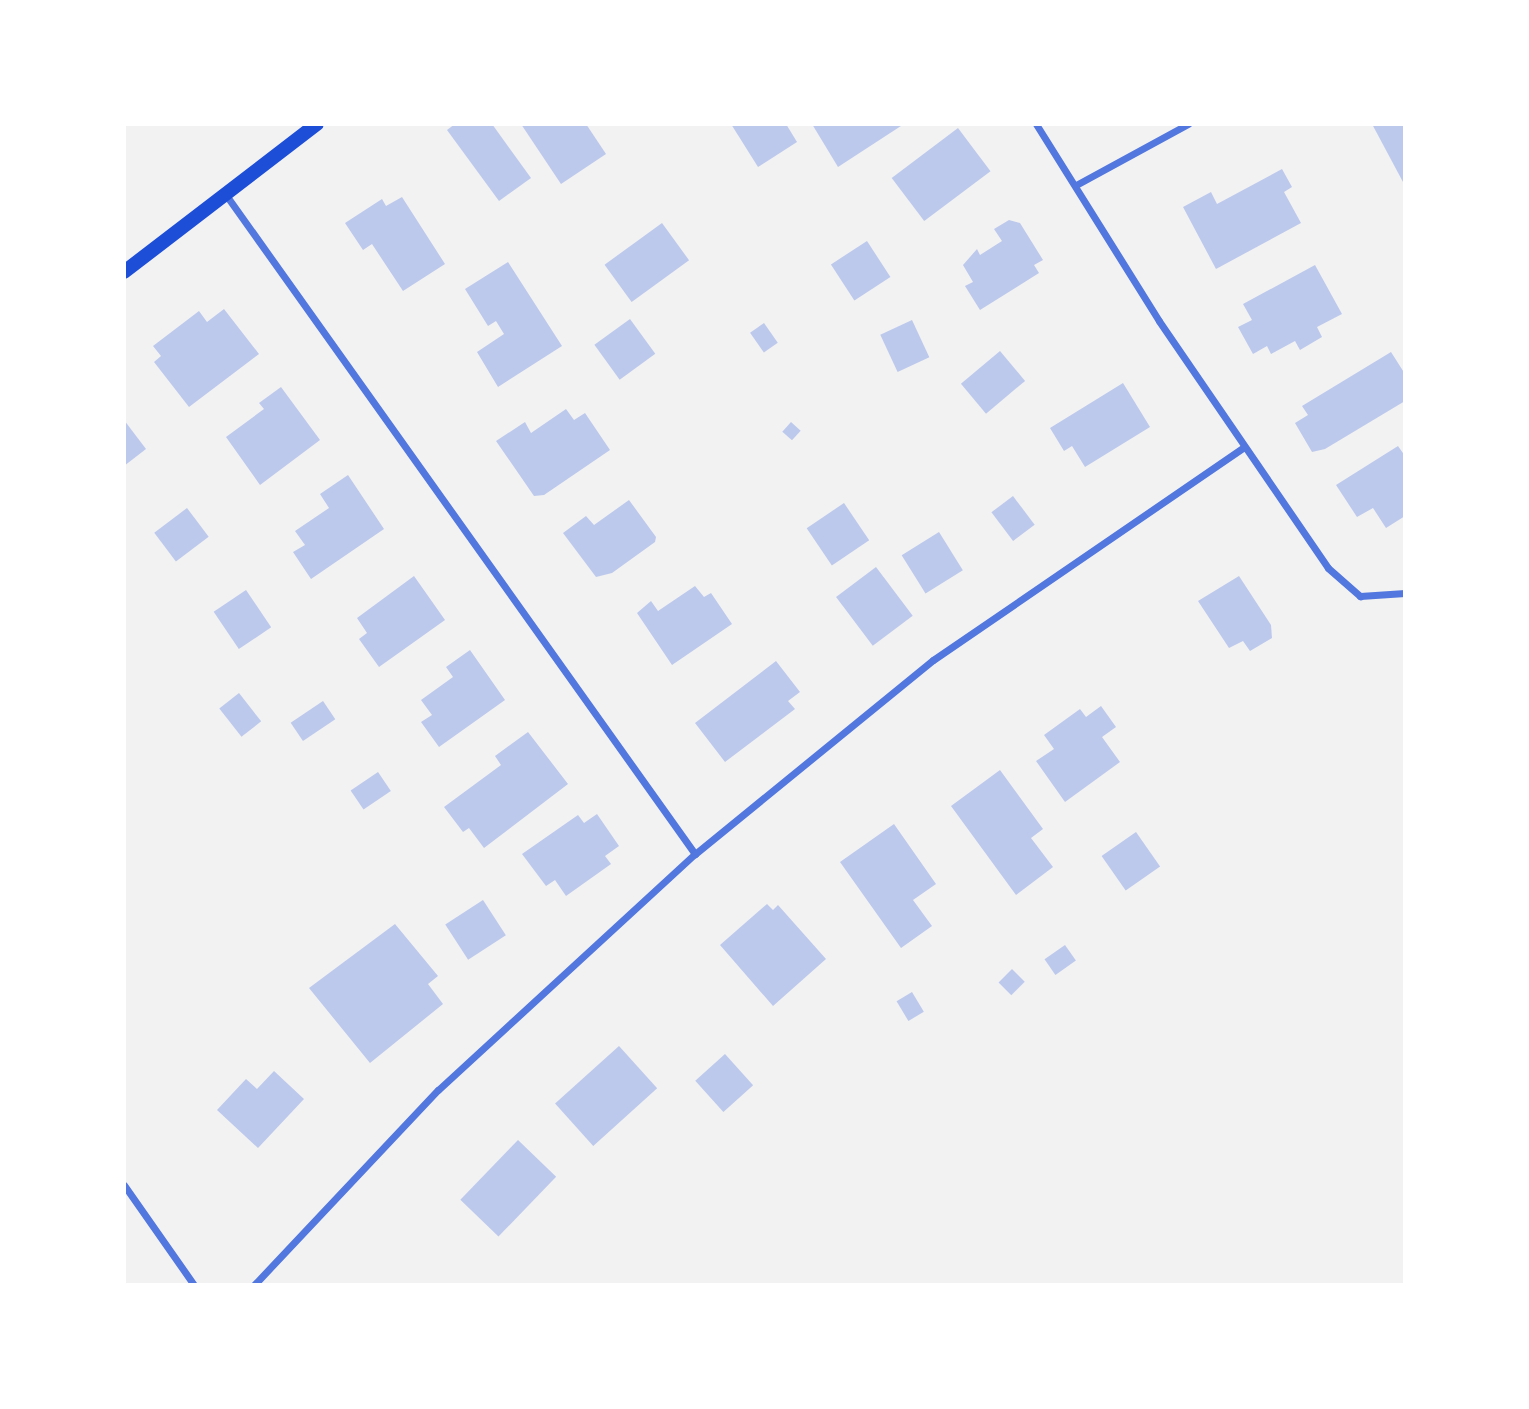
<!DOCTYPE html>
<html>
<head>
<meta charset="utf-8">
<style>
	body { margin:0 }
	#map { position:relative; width:1529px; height:1409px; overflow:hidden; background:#f2f2f2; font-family:Overpass,sans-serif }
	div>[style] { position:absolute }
	.building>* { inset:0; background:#bdc9ec; transform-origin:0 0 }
	.minor>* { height:7px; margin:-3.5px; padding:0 3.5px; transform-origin:3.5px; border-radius:3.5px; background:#5277de }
	.secondary>* { height:14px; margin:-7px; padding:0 7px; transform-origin:7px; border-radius:7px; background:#1d4ed8 }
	span { translate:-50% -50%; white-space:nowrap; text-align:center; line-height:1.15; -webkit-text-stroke:6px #fff; paint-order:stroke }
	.frame { position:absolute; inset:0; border:126px solid #fff; pointer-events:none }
</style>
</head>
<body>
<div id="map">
	<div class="building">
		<i style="clip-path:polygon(455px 124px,492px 124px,531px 178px,499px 201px,447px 130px)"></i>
		<i style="clip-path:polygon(521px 124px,586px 124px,606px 154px,561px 184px)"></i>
		<i style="clip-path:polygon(731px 124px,786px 124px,797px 142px,758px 167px)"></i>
		<i style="clip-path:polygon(812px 124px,904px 124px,838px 167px)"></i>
		<i style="clip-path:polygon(1372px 124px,1405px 124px,1405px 181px,1403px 182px)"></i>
		<i style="left:958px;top:128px;width:54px;height:83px;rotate:53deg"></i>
		<i style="clip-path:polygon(1282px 169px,1292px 187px,1284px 192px,1301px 223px,1216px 269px,1183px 207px,1211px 192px,1217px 204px)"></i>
		<i style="clip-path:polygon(402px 197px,445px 264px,403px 291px,372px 244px,363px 250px,345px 223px,382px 199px,386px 206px)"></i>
		<i style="clip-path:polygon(1009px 220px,1020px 223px,1043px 260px,1034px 265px,1039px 273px,980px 310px,965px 286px,973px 282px,963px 265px,977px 249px,980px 255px,1002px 241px,994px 229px)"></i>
		<i style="left:662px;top:223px;width:46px;height:71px;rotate:54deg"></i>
		<i style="left:867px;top:241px;width:43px;height:43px;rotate:57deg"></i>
		<i style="clip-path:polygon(508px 262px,562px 346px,498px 387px,477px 352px,504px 334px,496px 321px,488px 326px,465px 289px)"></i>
		<i style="clip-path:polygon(1315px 265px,1342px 314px,1317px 327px,1322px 337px,1300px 350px,1295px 341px,1271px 354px,1267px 346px,1253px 354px,1238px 327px,1252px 320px,1243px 304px)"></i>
		<i style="clip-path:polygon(224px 309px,259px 354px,189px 407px,154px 362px,161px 356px,153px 346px,199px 311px,207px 322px)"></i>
		<i style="left:630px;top:319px;width:43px;height:44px;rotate:54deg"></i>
		<i style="left:912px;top:320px;width:41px;height:35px;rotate:65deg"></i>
		<i style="left:764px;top:323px;width:24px;height:17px;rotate:55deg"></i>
		<i style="left:1000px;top:351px;width:39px;height:51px;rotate:50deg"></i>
		<i style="clip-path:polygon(1391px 352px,1405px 374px,1405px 401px,1325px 449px,1312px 452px,1295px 423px,1308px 415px,1302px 406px)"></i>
		<i style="clip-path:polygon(1123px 383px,1150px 427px,1085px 467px,1072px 446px,1064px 451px,1050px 428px)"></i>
		<i style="clip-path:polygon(281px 387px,320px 440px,260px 485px,226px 437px,264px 409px,259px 403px)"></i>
		<i style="clip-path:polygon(566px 409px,574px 420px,585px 413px,610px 450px,544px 495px,534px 496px,496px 441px,525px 422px,531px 433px)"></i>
		<i style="clip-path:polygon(124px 420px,146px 449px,124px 466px)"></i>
		<i style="left:791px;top:422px;width:13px;height:13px;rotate:42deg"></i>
		<i style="clip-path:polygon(1398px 446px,1405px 456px,1405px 516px,1386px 528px,1373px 508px,1357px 517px,1336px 485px)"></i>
		<i style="clip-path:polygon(348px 475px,384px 529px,311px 579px,293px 552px,305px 545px,295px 531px,329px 508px,320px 494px)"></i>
		<i style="left:1013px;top:496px;width:36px;height:27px;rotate:53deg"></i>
		<i style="clip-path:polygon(629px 500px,656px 537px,655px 542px,612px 573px,596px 577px,563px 533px,586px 516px,594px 525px)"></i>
		<i style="left:844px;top:503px;width:45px;height:45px;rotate:56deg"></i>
		<i style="left:187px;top:508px;width:36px;height:41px;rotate:53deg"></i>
		<i style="left:939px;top:532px;width:45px;height:44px;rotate:58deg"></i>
		<i style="left:876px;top:567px;width:61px;height:50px;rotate:53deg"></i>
		<i style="clip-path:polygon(414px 576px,445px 620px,379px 667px,359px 639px,367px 633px,357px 618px)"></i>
		<i style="clip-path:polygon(1239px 576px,1271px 625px,1272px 638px,1250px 651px,1243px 641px,1229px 648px,1198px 601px)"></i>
		<i style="clip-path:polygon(695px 586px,704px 597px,711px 593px,732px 624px,672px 665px,637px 613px,651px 601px,658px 611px)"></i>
		<i style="left:246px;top:590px;width:45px;height:39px;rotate:56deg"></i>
		<i style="clip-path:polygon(470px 650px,505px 700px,439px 747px,421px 722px,432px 715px,421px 700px,453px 677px,446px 667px)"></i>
		<i style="clip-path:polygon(776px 661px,800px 692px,788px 701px,795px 709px,725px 762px,695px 723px)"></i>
		<i style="left:239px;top:693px;width:36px;height:25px;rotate:52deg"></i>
		<i style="left:323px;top:701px;width:22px;height:39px;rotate:56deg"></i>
		<i style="clip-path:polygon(1101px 706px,1116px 727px,1102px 737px,1120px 762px,1065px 802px,1036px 761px,1054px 749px,1044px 735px,1080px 709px,1086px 717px)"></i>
		<i style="clip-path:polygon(528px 732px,568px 784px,484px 848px,469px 828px,463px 832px,444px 807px,501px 765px,495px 756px)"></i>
		<i style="clip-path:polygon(1000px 770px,1043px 829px,1031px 838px,1053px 867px,1016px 895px,951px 806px)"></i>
		<i style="left:378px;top:772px;width:23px;height:33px;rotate:56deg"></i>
		<i style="clip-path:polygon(597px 814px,619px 846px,605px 856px,611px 864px,566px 896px,555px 880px,546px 886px,522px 854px,578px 815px,584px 823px)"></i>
		<i style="clip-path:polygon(894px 824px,936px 884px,913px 900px,932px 926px,901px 948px,840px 862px)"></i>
		<i style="left:1136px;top:832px;width:42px;height:42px;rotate:55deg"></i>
		<i style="left:483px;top:900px;width:42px;height:45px;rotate:57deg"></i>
		<i style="clip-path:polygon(767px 904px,773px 910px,778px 905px,826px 959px,773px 1006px,720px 945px)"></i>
		<i style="clip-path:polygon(395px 924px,438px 976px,428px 984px,443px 1004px,370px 1063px,309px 988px)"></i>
		<i style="left:1065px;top:945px;width:19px;height:25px;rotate:55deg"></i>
		<i style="left:1012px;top:969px;width:18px;height:19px;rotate:45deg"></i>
		<i style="left:912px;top:992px;width:23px;height:18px;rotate:59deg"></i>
		<i style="left:619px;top:1046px;width:57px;height:86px;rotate:48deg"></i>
		<i style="left:725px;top:1054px;width:42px;height:40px;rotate:48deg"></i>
		<i style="clip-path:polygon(274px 1071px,304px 1099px,258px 1148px,217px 1110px,246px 1079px,257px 1089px)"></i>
		<i style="left:518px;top:1140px;width:53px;height:83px;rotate:44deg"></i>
	</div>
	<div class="minor">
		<i style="left:1036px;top:124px;width:232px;rotate:58deg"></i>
		<i style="left:1159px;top:321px;width:299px;rotate:55.6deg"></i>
		<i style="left:1328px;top:568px;width:43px;rotate:41.2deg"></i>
		<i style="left:1360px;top:596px;width:45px;rotate:-3.8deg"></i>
		<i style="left:1076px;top:185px;width:128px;rotate:-28.6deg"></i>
		<i style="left:226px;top:195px;width:809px;rotate:54.56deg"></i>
		<i style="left:124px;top:1185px;width:122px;rotate:55deg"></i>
		<i style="left:254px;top:1285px;width:268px;rotate:-46.7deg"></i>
		<i style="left:438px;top:1090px;width:349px;rotate:-42.6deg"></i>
		<i style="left:695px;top:854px;width:307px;rotate:-39.2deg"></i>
		<i style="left:933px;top:660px;width:377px;rotate:-34.4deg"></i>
	</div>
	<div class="secondary">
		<i style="left:124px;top:272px;width:243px;rotate:-37.5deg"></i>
	</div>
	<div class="frame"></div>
</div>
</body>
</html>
